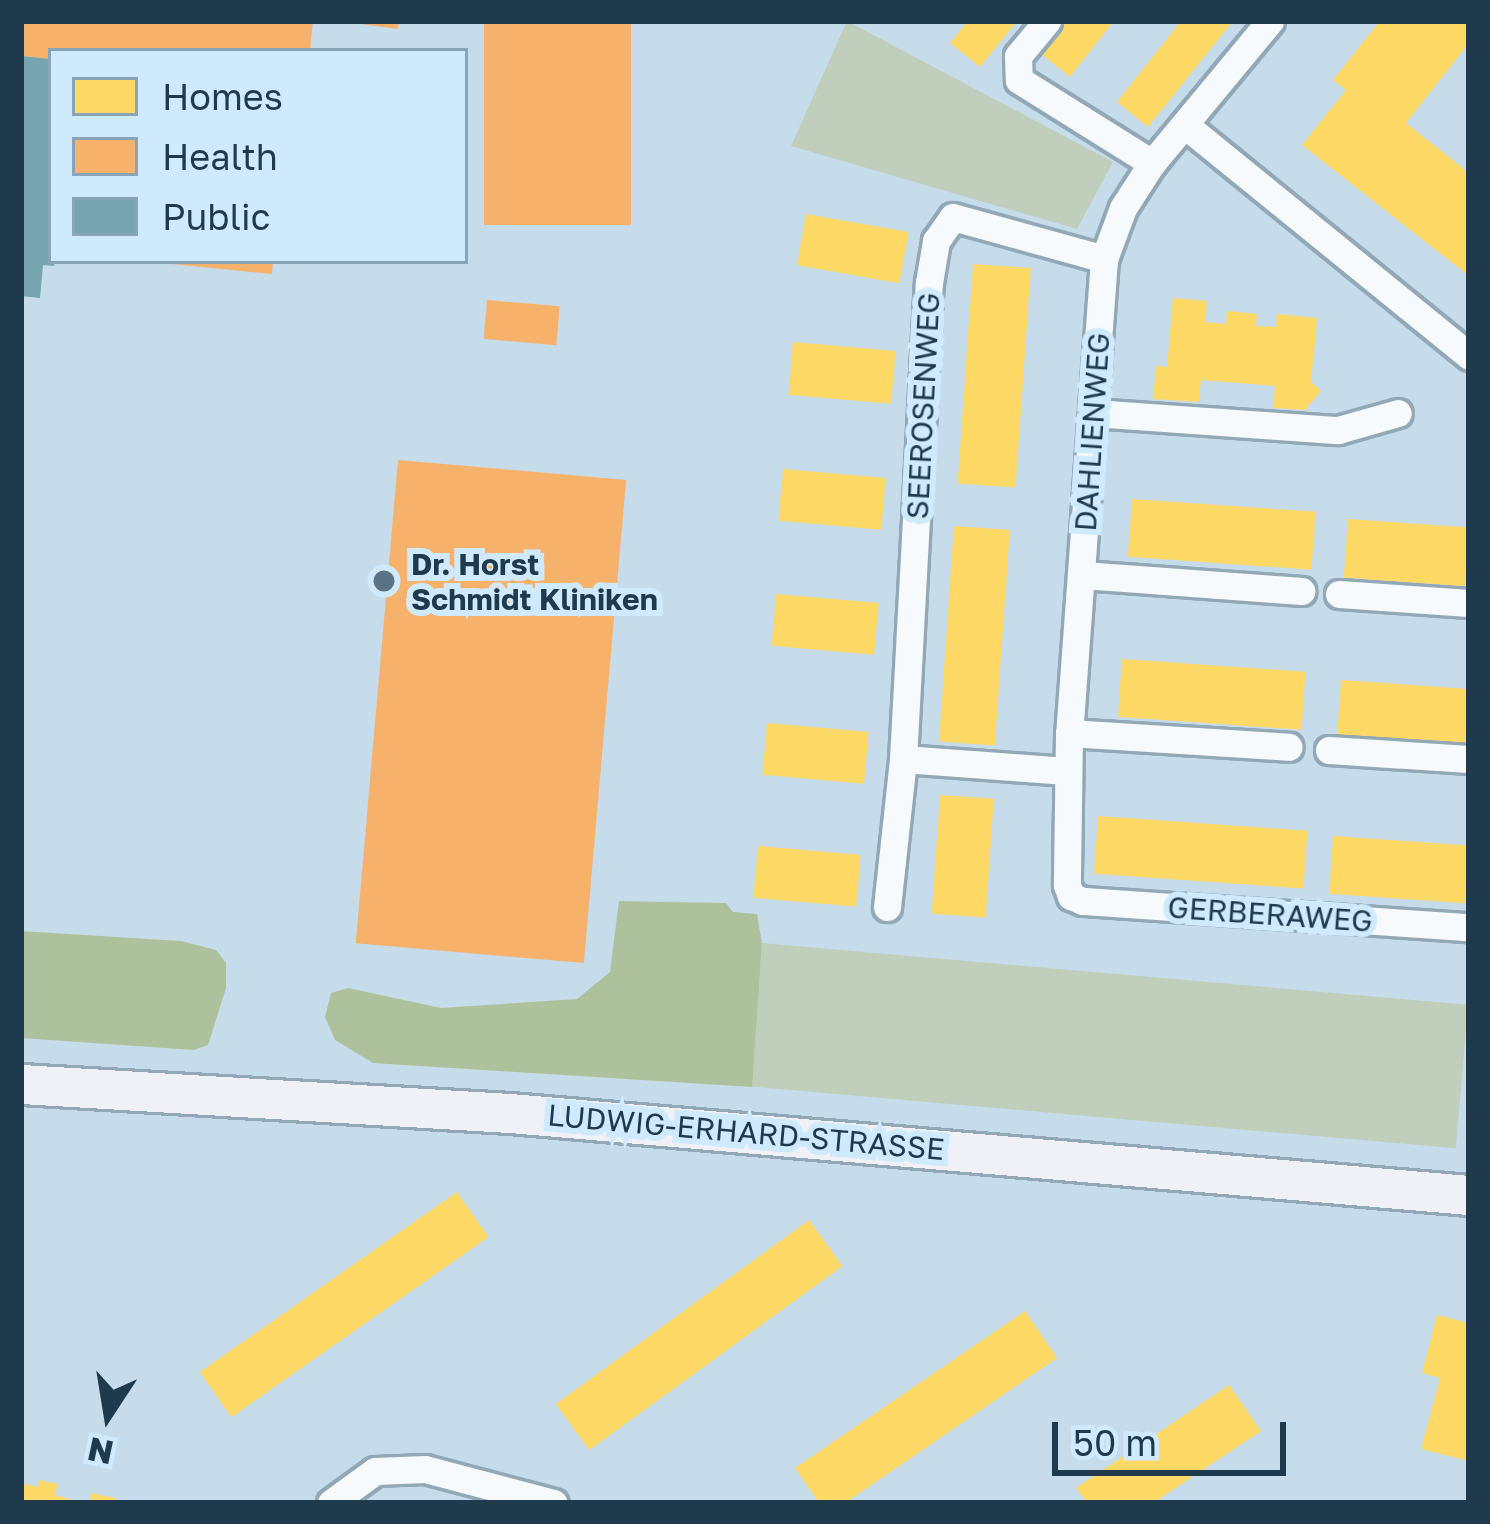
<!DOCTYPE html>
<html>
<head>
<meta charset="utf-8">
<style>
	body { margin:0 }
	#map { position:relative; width:1490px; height:1524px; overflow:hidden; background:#c7dceb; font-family:"Golos Text",sans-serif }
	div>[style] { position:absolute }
	.green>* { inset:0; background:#bfcfbc; transform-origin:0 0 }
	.forest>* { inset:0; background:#aec19d }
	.homes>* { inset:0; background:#ffd966; transform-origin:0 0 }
	.health>* { inset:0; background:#f6b26b; transform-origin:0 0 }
	.public>* { inset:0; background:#76a5af }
	.roads { filter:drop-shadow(3px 0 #92a8b7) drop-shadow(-3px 0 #92a8b7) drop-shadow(0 3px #92a8b7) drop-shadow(0 -3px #92a8b7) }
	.street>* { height:27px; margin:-13.5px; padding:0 13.5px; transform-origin:13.5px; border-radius:13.5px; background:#f7fafc }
	.secondary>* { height:39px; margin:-19.5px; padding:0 19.5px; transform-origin:19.5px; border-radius:19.5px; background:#eff1f7 }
	.dots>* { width:33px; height:33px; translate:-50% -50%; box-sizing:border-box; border:6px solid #d0eafd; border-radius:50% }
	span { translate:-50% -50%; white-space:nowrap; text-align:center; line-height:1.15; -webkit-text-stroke:12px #d0eafd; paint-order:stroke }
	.street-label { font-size:30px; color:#1f3a4d }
	.poi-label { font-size:30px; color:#1f3a4d; font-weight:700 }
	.left { translate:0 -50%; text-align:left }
	.frame { position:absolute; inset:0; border:24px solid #1f3a4d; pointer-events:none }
	.legend { position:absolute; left:48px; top:48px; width:420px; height:216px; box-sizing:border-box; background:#d0eafd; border:3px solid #89a4b7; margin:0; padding:15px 21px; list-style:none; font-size:36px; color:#1f3a4d }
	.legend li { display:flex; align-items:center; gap:24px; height:60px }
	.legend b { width:60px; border:3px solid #89a4b7 }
	.north { position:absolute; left:48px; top:1356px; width:120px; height:120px; -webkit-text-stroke:9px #d0eafd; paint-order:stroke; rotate:192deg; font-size:33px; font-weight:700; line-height:48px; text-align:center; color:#1f3a4d }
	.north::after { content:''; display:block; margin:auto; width:42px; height:54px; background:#1f3a4d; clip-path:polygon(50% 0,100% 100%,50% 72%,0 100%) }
	.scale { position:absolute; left:1052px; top:1422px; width:234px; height:54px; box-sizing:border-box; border:6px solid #1f3a4d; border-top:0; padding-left:15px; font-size:36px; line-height:42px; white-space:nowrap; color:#1f3a4d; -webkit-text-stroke:9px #d0eafd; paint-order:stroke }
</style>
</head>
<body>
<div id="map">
	<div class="green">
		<i style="clip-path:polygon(847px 21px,1113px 162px,1077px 229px,791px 146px)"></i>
		<i style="left:762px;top:943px;width:709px;height:144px;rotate:5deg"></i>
	</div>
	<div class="forest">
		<i style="clip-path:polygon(619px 901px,726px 903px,733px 912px,757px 914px,762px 943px,752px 1087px,373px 1063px,335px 1040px,325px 1017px,331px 993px,348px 988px,441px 1008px,577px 999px,610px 972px)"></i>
		<i style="clip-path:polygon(21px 931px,181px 941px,216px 950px,226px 963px,226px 988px,208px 1045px,194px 1050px,21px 1038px)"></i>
	</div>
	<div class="homes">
		<i style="clip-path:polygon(968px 21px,1017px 21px,980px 67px,950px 43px)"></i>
		<i style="clip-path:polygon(1065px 21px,1114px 21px,1070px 77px,1040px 53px)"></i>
		<i style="clip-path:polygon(1181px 21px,1233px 21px,1148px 127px,1117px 102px)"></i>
		<i style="clip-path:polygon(1380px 21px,1469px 21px,1469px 43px,1406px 123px,1469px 173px,1469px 276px,1302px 145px,1346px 90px,1333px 80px)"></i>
		<i style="left:806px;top:214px;width:104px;height:52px;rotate:10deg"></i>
		<i style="left:973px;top:264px;width:58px;height:220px;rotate:4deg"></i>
		<i style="clip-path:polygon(1173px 298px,1207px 301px,1205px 322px,1226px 324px,1227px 311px,1257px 314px,1256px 326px,1276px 327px,1277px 314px,1317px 318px,1311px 382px,1321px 391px,1305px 410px,1273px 408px,1275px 386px,1201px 380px,1199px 402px,1153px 399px,1156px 366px,1167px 367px)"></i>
		<i style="left:793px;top:342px;width:103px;height:53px;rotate:5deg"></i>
		<i style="left:783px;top:469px;width:103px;height:52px;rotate:5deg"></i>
		<i style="left:1132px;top:499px;width:184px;height:58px;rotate:4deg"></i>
		<i style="left:1348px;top:519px;width:121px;height:59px;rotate:4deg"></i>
		<i style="left:954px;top:526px;width:56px;height:216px;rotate:4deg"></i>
		<i style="left:776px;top:594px;width:103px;height:52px;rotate:5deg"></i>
		<i style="left:1122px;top:659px;width:184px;height:58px;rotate:4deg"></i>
		<i style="left:1341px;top:680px;width:128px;height:58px;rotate:4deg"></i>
		<i style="left:767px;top:723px;width:102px;height:52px;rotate:5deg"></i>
		<i style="left:940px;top:795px;width:54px;height:119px;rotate:4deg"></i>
		<i style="left:1098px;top:816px;width:210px;height:58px;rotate:4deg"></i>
		<i style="left:1333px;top:836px;width:136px;height:58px;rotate:4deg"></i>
		<i style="left:758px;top:846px;width:103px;height:52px;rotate:5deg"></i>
		<i style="left:457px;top:1192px;width:55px;height:314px;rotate:55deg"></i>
		<i style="left:809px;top:1220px;width:57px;height:313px;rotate:54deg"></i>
		<i style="clip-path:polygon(1025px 1311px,1057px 1358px,845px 1503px,819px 1503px,795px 1468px)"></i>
		<i style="clip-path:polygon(1437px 1315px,1469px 1323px,1469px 1461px,1421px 1449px,1440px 1378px,1422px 1373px)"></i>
		<i style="clip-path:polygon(1229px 1385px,1261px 1431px,1153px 1503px,1087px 1503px,1076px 1488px)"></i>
		<i style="clip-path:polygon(39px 1480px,58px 1484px,55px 1495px,83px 1503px,21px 1503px,21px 1483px,38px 1487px)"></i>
		<i style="clip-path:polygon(91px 1493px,115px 1498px,114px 1503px,89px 1503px)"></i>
	</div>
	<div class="health">
		<i style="clip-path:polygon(21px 21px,313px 21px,310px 51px,51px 51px,51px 59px,21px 56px)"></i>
		<i style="clip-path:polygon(338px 21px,399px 21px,398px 29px)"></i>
		<i style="left:484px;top:21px;width:147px;height:204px"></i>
		<i style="clip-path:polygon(142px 261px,273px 261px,272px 274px)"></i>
		<i style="left:487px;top:300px;width:73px;height:39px;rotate:5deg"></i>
		<i style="left:398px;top:460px;width:229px;height:485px;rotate:5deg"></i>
	</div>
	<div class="public">
		<i style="clip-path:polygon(21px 56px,51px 59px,55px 261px,54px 266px,43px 265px,40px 298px,21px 296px)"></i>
	</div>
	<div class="roads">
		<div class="street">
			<i style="left:1047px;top:21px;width:45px;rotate:129.6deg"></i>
			<i style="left:1018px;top:56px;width:24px;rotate:88deg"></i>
			<i style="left:1019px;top:80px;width:157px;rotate:32deg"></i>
			<i style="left:1270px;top:21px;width:185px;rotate:129.7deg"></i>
			<i style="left:1152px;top:163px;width:54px;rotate:122.8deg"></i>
			<i style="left:1123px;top:208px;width:54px;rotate:110.4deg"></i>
			<i style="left:1104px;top:259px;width:475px;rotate:94.2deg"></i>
			<i style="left:1069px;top:733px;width:152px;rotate:90.8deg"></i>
			<i style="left:1067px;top:885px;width:12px;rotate:70deg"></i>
			<i style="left:1071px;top:896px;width:13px;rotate:23deg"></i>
			<i style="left:1083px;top:901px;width:387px;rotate:3.9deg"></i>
			<i style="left:1185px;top:125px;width:366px;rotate:39.1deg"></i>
			<i style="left:1093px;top:413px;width:246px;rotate:4deg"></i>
			<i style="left:1338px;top:430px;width:62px;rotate:-15.8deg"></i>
			<i style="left:1083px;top:575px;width:219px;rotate:4.2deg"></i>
			<i style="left:1339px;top:594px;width:130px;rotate:4deg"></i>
			<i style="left:1069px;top:733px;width:220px;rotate:3.6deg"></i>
			<i style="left:1329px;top:750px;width:140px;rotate:3.7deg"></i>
			<i style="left:1067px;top:771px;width:164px;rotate:-175.8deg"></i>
			<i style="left:903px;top:759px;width:477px;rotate:-86.9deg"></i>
			<i style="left:929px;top:283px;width:43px;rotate:-80.5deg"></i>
			<i style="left:936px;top:241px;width:29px;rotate:-55deg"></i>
			<i style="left:953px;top:217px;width:157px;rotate:15.5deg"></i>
			<i style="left:887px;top:907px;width:149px;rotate:-83.8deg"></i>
			<i style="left:331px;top:1503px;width:54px;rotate:-36deg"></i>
			<i style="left:375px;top:1471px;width:50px;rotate:-2.3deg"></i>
			<i style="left:425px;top:1469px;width:133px;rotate:14.8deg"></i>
		</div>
		<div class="secondary">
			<i style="left:21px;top:1084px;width:490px;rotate:3.4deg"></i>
			<i style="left:510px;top:1113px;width:962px;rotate:4.89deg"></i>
		</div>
	</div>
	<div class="dots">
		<i style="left:384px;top:581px;background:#5a7384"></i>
	</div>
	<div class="street-label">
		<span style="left:923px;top:406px;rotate:-87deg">SEEROSENWEG</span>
		<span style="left:1092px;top:432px;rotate:-86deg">DAHLIENWEG</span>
		<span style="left:1270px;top:914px;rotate:4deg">GERBERAWEG</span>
		<span style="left:746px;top:1132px;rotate:5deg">LUDWIG-ERHARD-STRASSE</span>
	</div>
	<div class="poi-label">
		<span class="left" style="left:411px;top:581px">Dr. Horst<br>Schmidt Kliniken</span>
	</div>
	<div class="frame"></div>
	<ul class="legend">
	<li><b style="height:33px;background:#ffd966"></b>Homes</li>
	<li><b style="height:33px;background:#f6b26b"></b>Health</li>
	<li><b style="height:33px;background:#76a5af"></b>Public</li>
	</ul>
	<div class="north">N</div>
	<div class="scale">50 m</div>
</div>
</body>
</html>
